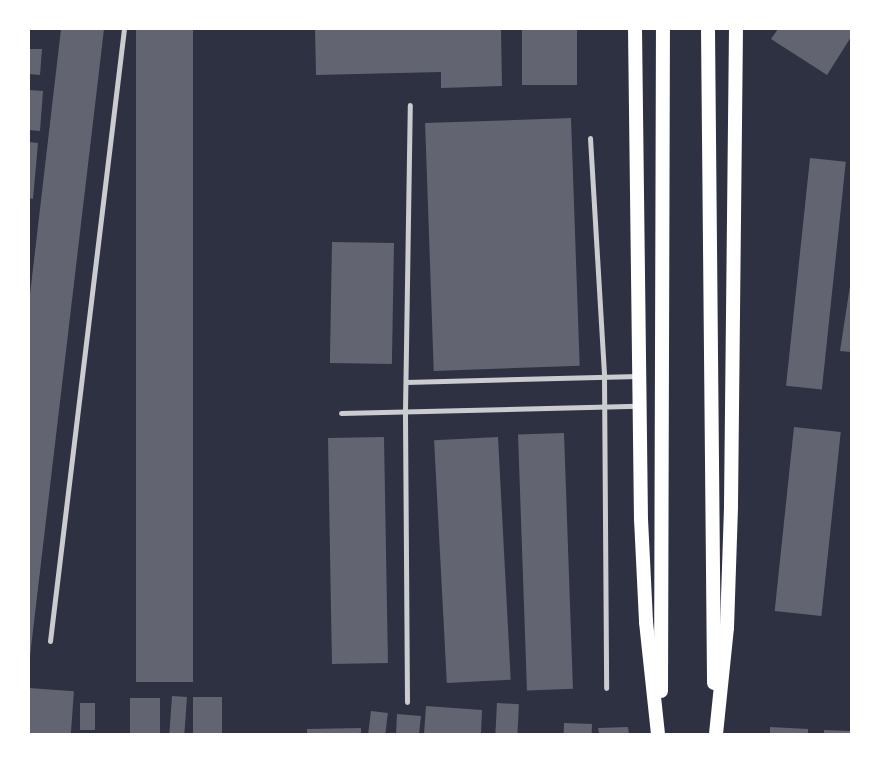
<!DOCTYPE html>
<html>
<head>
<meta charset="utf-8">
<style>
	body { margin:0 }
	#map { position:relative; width:880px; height:763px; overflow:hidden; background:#2d3142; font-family:"PT Sans",sans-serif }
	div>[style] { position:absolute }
	.building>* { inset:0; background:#626471; transform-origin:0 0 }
	.minor>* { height:5px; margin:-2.5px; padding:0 2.5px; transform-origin:2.5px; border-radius:2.5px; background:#caccd0 }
	.trunk>* { height:14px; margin:-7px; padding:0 7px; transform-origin:7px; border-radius:7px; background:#fff }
	span { translate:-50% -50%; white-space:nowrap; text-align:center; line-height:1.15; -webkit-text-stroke:5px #fff; paint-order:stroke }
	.frame { position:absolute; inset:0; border:30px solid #fff; pointer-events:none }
</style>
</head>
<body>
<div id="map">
	<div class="building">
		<i style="clip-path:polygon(61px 29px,104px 29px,30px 656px,29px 303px)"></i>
		<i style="left:136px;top:29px;width:57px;height:653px"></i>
		<i style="clip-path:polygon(315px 29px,501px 29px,502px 86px,441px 88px,441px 72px,316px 75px)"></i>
		<i style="left:522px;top:29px;width:55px;height:56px"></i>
		<i style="clip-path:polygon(778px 29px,851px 29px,851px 37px,827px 75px,771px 39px)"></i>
		<i style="clip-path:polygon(29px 49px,42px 49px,40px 75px,29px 74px)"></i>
		<i style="clip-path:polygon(29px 90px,43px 91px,40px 131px,29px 130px)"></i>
		<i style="left:571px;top:118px;width:248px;height:146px;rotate:88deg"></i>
		<i style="clip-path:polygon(29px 142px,38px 143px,33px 199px,29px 198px)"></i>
		<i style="left:810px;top:158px;width:36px;height:229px;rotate:6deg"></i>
		<i style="left:332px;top:242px;width:62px;height:121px;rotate:1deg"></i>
		<i style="clip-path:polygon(850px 286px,851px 286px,851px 352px,840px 351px)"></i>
		<i style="left:794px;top:427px;width:47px;height:185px;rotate:6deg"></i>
		<i style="left:564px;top:433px;width:256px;height:46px;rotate:88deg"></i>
		<i style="left:384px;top:437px;width:226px;height:56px;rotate:89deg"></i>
		<i style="left:498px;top:437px;width:243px;height:64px;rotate:87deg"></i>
		<i style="left:29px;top:688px;width:45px;height:46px;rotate:4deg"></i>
		<i style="left:172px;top:696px;width:15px;height:38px;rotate:4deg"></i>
		<i style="left:193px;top:697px;width:29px;height:37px"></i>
		<i style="left:130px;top:698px;width:30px;height:36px"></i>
		<i style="left:80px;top:703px;width:15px;height:27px"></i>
		<i style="left:497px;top:703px;width:22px;height:31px;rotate:3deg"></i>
		<i style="clip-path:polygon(426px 706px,482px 710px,481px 734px,424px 734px)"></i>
		<i style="left:371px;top:711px;width:17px;height:23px;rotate:7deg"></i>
		<i style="clip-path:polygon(397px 714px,421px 716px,419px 734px,396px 734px)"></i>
		<i style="left:564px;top:723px;width:28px;height:11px;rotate:2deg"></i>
		<i style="clip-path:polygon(628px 727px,629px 734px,599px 734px,598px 728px)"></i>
		<i style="clip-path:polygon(770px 727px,808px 729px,808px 734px,770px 734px)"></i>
		<i style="clip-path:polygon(361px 728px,361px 734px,307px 734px,307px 729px)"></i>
		<i style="clip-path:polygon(824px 730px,851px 731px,851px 734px,824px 734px)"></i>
	</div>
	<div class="minor">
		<i style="left:590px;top:138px;width:239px;rotate:86.6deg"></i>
		<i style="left:604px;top:377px;width:311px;rotate:89.6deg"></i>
		<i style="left:406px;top:382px;width:232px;rotate:-1.5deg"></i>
		<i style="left:341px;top:413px;width:297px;rotate:-1.4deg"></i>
		<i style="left:50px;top:641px;width:616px;rotate:-83.11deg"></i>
		<i style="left:407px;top:702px;width:291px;rotate:-90.4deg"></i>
		<i style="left:405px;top:411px;width:306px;rotate:-89.1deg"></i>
	</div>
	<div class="trunk">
		<i style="left:635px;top:29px;width:490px;rotate:89.3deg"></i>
		<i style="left:641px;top:519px;width:103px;rotate:87.2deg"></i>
		<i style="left:646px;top:622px;width:113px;rotate:83.9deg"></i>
		<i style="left:708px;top:29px;width:654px;rotate:89.47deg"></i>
		<i style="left:661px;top:691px;width:662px;rotate:-89.83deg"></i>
		<i style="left:716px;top:734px;width:107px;rotate:-84.1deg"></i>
		<i style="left:727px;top:628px;width:123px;rotate:-88.1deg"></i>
		<i style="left:731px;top:505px;width:476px;rotate:-89.4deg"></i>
	</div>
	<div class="frame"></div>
</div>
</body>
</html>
